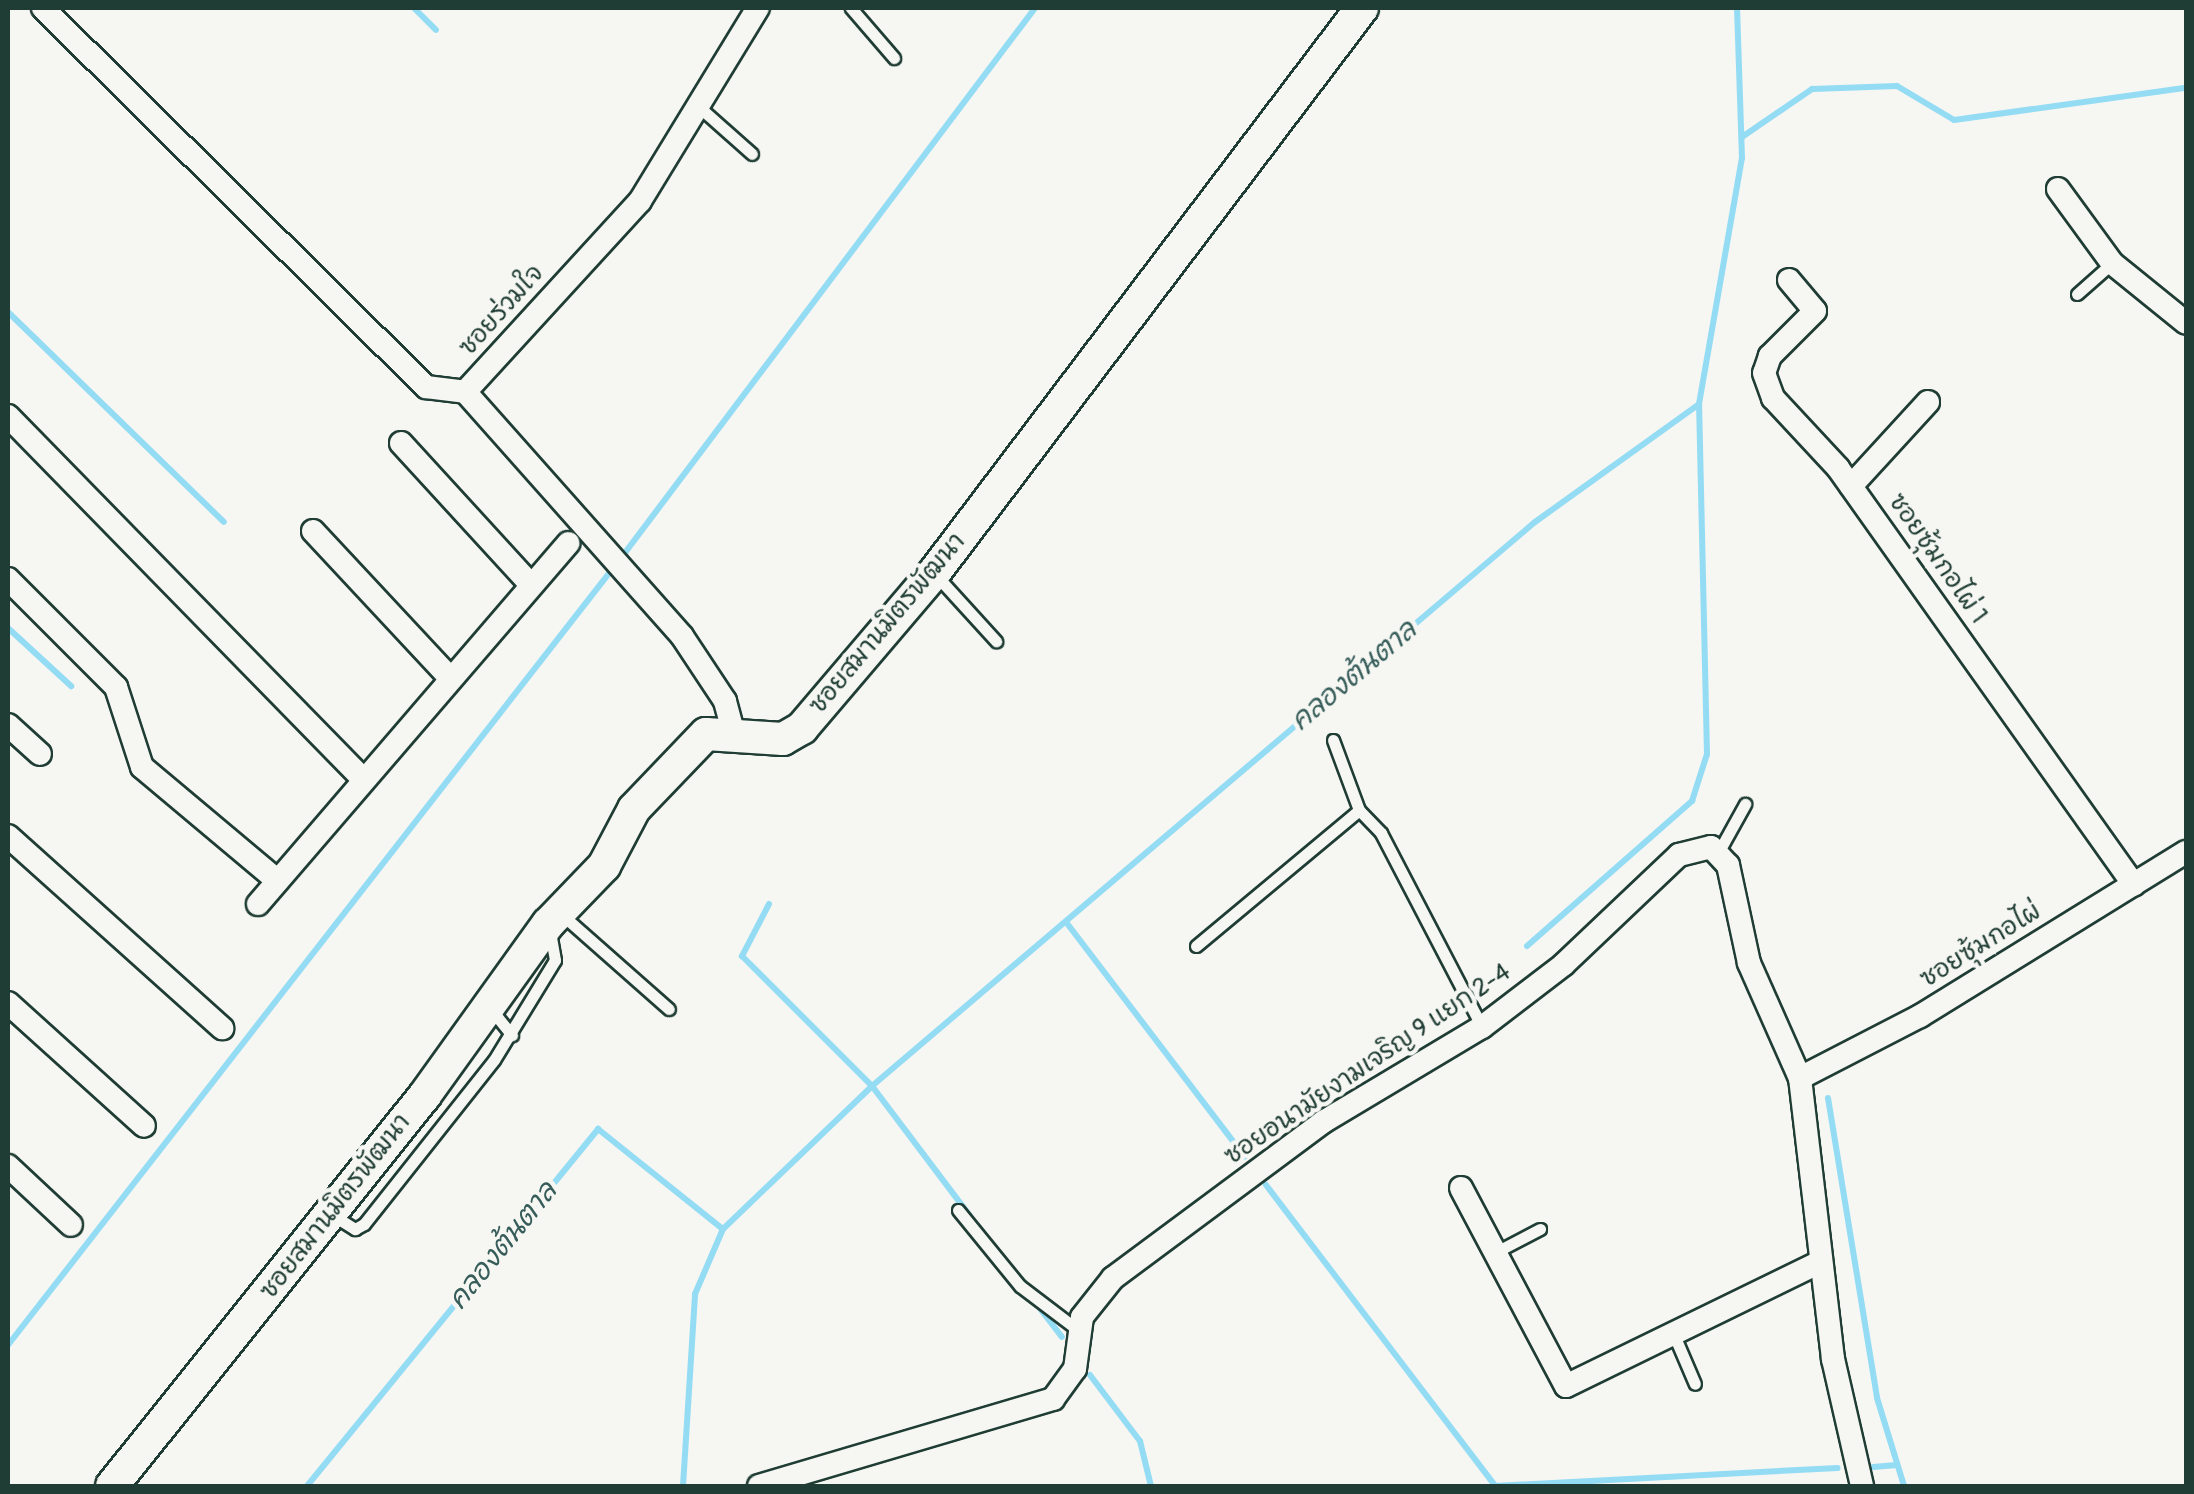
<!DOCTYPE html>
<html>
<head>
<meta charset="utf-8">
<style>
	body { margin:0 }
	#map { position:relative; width:2194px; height:1494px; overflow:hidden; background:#f6f6f2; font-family:Pangolin,"Playpen Sans Thai",sans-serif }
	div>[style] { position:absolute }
	.stream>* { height:6px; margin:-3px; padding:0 3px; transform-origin:3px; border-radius:3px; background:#93dcf4 }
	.roads { filter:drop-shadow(2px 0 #1f3d34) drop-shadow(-2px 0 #1f3d34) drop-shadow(0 2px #1f3d34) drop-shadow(0 -2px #1f3d34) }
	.lane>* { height:11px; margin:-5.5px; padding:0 5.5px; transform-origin:5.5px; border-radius:5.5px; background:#f6f6f2 }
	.street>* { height:22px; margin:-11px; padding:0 11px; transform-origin:11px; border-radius:11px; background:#f6f6f2 }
	.secondary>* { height:32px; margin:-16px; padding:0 16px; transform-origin:16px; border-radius:16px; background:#f6f6f2 }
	span { translate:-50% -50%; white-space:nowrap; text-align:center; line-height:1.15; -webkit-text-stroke:9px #f6f6f2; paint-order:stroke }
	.street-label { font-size:25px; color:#1f3d34 }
	.water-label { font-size:28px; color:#365d5a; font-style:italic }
	.frame { position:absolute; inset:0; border:10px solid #1f3d34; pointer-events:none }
</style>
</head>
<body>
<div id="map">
	<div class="stream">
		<i style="left:414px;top:8px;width:31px;rotate:45deg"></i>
		<i style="left:1742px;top:137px;width:85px;rotate:-34.4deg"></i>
		<i style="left:1812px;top:89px;width:85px;rotate:-2deg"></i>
		<i style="left:1897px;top:86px;width:66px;rotate:30.8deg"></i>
		<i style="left:1954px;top:120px;width:234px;rotate:-7.9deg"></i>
		<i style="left:8px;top:312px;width:301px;rotate:44.2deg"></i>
		<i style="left:621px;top:558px;width:688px;rotate:-53.03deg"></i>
		<i style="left:8px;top:628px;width:86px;rotate:42.6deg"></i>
		<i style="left:769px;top:904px;width:59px;rotate:117.4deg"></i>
		<i style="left:742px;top:956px;width:184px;rotate:45deg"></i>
		<i style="left:872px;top:1086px;width:163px;rotate:53deg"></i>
		<i style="left:1066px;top:922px;width:295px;rotate:52.7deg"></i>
		<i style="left:1527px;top:946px;width:220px;rotate:-41.3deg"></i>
		<i style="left:1692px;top:801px;width:49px;rotate:-72.3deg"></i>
		<i style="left:1707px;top:754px;width:350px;rotate:-91.3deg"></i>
		<i style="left:1828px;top:1098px;width:304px;rotate:80.7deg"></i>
		<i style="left:1877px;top:1398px;width:92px;rotate:72.9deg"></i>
		<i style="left:1266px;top:1185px;width:378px;rotate:52.7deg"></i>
		<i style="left:1035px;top:1302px;width:44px;rotate:52.4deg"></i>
		<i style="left:8px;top:1345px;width:985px;rotate:-52.09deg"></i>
		<i style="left:1090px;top:1375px;width:83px;rotate:52.9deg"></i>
		<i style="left:1140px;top:1441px;width:46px;rotate:76.3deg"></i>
		<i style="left:1873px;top:1467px;width:24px;rotate:-5deg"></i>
		<i style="left:307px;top:1486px;width:461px;rotate:-50.8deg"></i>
		<i style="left:598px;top:1129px;width:160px;rotate:38.7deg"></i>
		<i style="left:723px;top:1229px;width:207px;rotate:-43.8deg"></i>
		<i style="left:872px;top:1086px;width:870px;rotate:-40.39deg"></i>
		<i style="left:1535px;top:522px;width:202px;rotate:-35.7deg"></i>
		<i style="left:1699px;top:404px;width:250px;rotate:-80.1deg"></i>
		<i style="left:1742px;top:158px;width:150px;rotate:-91.9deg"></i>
		<i style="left:683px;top:1486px;width:192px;rotate:-86.4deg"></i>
		<i style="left:695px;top:1294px;width:71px;rotate:-66.7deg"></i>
		<i style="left:1494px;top:1486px;width:344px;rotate:-3deg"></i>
	</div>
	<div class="roads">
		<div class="lane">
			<i style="left:851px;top:8px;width:66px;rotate:49.3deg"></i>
			<i style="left:698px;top:106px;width:72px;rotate:41.6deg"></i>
			<i style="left:2077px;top:294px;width:47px;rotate:-41.5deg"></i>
			<i style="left:935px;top:574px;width:91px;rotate:47.7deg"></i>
			<i style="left:1333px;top:740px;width:75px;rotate:69.6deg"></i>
			<i style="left:1719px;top:851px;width:54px;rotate:-61deg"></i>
			<i style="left:560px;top:913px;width:145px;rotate:41.4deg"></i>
			<i style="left:1196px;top:946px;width:212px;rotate:-39.8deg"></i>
			<i style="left:1359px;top:810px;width:32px;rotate:46deg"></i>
			<i style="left:1381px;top:833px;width:219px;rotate:62.5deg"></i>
			<i style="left:490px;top:1008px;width:35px;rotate:51deg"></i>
			<i style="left:958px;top:1210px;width:98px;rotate:50.8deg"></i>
			<i style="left:1020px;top:1286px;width:73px;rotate:37.2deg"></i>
			<i style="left:334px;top:1216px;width:25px;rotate:32deg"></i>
			<i style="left:355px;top:1229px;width:10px;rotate:-29deg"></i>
			<i style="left:364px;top:1224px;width:209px;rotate:-51.6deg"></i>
			<i style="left:494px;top:1060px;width:117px;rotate:-58.6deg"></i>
			<i style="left:555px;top:960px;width:28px;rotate:-100deg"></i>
			<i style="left:1494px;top:1253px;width:52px;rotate:-27.6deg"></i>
			<i style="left:1674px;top:1335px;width:53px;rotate:66.8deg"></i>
		</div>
		<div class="street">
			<i style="left:43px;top:8px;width:539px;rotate:44.7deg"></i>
			<i style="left:426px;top:387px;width:39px;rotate:7deg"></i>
			<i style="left:2058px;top:189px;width:92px;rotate:53.9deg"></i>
			<i style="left:2112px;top:263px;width:95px;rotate:39deg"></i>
			<i style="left:1789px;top:280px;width:40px;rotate:50deg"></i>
			<i style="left:1815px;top:311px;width:64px;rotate:135deg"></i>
			<i style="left:1770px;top:356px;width:18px;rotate:109deg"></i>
			<i style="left:1764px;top:373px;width:27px;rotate:70deg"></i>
			<i style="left:1773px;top:398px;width:96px;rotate:47.1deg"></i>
			<i style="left:1838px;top:468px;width:511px;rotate:54.63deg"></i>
			<i style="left:8px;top:416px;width:508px;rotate:45.64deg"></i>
			<i style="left:401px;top:443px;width:191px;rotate:47.5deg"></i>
			<i style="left:1851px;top:486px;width:114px;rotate:-47.5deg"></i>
			<i style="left:313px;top:531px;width:201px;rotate:47deg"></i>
			<i style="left:8px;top:579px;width:153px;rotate:45deg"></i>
			<i style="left:116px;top:687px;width:84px;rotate:72deg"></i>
			<i style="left:142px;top:767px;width:177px;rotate:40deg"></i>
			<i style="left:8px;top:725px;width:43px;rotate:42.2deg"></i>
			<i style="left:733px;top:731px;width:31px;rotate:-105deg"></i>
			<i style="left:725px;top:701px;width:78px;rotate:-123.5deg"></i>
			<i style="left:682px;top:636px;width:327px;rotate:-131.6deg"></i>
			<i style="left:465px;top:392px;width:259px;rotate:-47.5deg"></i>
			<i style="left:640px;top:201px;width:226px;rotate:-58.6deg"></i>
			<i style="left:8px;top:836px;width:288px;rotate:41.9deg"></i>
			<i style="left:258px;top:904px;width:476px;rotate:-49.3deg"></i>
			<i style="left:8px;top:1003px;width:183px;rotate:42.1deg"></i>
			<i style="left:1800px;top:1078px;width:135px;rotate:-27.3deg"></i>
			<i style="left:1920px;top:1016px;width:312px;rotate:-31.7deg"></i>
			<i style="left:8px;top:1166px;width:86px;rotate:43.1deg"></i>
			<i style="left:1461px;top:1188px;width:224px;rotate:62.1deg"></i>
			<i style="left:1566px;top:1386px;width:283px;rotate:-26deg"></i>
			<i style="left:759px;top:1486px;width:307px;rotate:-16.5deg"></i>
			<i style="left:1053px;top:1399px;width:37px;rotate:-54deg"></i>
			<i style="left:1075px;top:1369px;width:52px;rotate:-82.3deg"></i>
			<i style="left:1082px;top:1317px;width:50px;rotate:-51.5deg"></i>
			<i style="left:1113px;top:1278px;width:262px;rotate:-36.6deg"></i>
			<i style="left:1323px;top:1122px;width:185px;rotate:-30.9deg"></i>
			<i style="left:1482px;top:1027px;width:102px;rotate:-37.4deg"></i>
			<i style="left:1563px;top:965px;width:160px;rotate:-43.5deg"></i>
			<i style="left:1679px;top:855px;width:33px;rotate:-14deg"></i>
			<i style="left:1711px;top:847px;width:25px;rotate:47deg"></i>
			<i style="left:1728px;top:865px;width:100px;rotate:77.9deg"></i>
			<i style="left:1749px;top:963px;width:126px;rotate:66.1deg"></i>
			<i style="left:1800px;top:1078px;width:283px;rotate:83.3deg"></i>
			<i style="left:1833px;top:1359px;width:130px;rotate:77.1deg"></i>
		</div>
		<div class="secondary">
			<i style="left:112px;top:1486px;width:501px;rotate:-51.32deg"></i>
			<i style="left:425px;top:1095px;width:211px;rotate:-54.3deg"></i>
			<i style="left:548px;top:924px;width:81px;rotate:-46deg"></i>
			<i style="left:604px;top:866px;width:64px;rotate:-62.2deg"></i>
			<i style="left:634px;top:809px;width:104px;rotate:-46.2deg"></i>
			<i style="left:706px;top:734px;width:77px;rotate:3.7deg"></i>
			<i style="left:783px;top:739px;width:22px;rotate:-30deg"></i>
			<i style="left:802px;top:728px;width:204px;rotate:-49.6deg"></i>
			<i style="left:934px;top:573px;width:709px;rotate:-52.86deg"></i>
		</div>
	</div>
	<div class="street-label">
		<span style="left:502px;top:311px;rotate:-48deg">ซอยร่วมใจ</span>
		<span style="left:1937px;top:559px;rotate:55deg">ซอยซุ้มกอไผ่ 1</span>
		<span style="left:888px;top:624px;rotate:-50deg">ซอยสมานมิตรพัฒนา</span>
		<span style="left:1981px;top:946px;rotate:-32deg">ซอยซุ้มกอไผ่</span>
		<span style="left:1368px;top:1065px;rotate:-34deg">ซอยอนามัยงามเจริญ 9 แยก 2-4</span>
		<span style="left:336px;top:1207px;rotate:-52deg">ซอยสมานมิตรพัฒนา</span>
	</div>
	<div class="water-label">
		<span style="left:1354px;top:676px;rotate:-40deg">คลองต้นตาล</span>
		<span style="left:503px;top:1246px;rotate:-51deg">คลองต้นตาล</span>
	</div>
	<div class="frame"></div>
</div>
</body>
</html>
